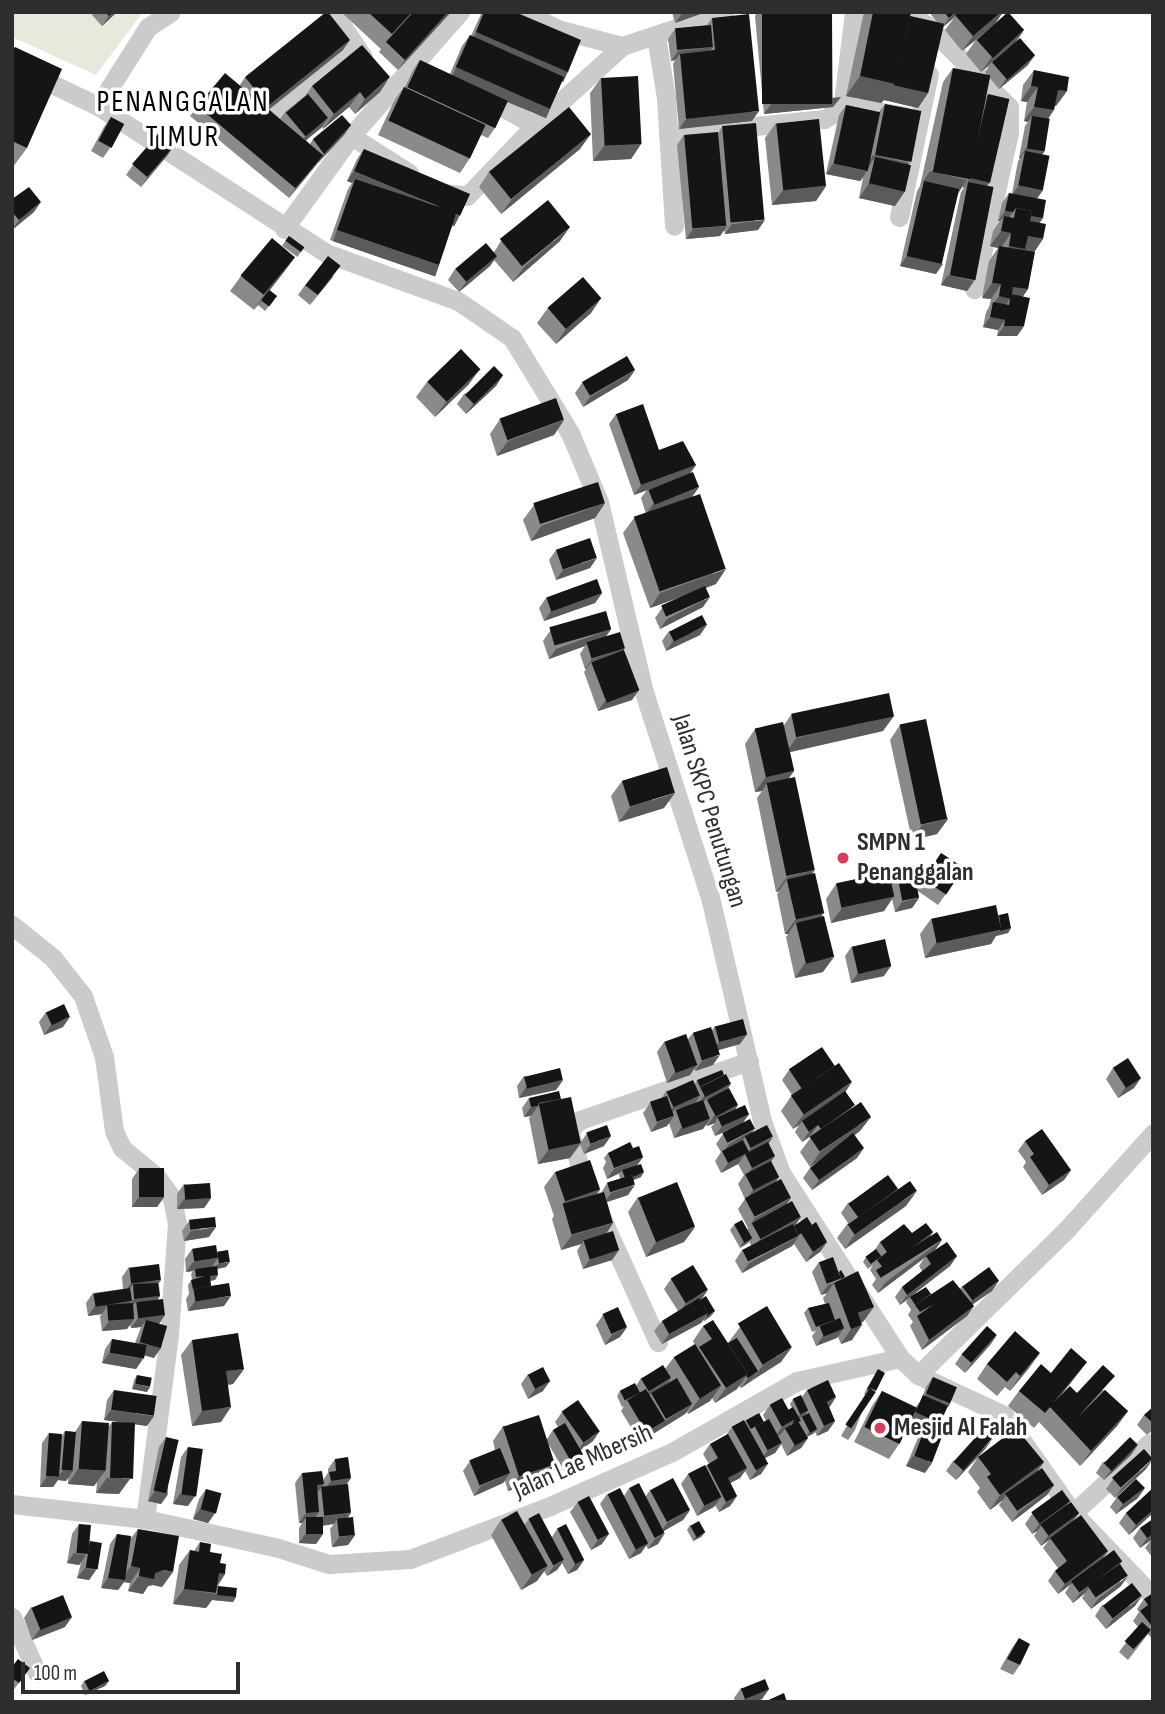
<!DOCTYPE html>
<html>
<head>
<meta charset="utf-8">
<style>
	body { margin:0 }
	#map { position:relative; width:1165px; height:1714px; overflow:hidden; background:#fff; font-family:"Sofia Sans Condensed",sans-serif }
	div>[style] { position:absolute }
	.green>* { inset:0; background:#e6eadc }
	.minor>* { height:19px; margin:-9.5px; padding:0 9.5px; transform-origin:9.5px; border-radius:9.5px; background:#cbcbcb }
	.wall>* { inset:0; background:#8a8a8a; transform-origin:0 0 }
	.shaded-wall>* { inset:0; background:#5b5b5b; transform-origin:0 0 }
	.building>* { inset:0; background:#151515; transform-origin:0 0 }
	.dots>* { width:19px; height:19px; translate:-50% -50%; box-sizing:border-box; border:4px solid #fff; border-radius:50% }
	span { translate:-50% -50%; white-space:nowrap; text-align:center; line-height:1.15; -webkit-text-stroke:7px #fff; paint-order:stroke }
	.street-label { font-size:26px; color:#2e2e2e }
	.poi-label { font-size:26px; color:#2e2e2e; font-weight:700 }
	.left { translate:0 -50%; text-align:left }
	.quarter-label { font-size:30px; color:#000; letter-spacing:2px }
	.frame { position:absolute; inset:0; border:14px solid #2e2e2e; pointer-events:none }
	.scale { position:absolute; left:21px; top:1662px; width:219px; height:32px; box-sizing:border-box; border:4px solid #2e2e2e; border-top:0; padding-left:9px; font-size:21px; line-height:24px; white-space:nowrap; color:#2e2e2e; -webkit-text-stroke:5px #fff; paint-order:stroke }
</style>
</head>
<body>
<div id="map">
	<div class="green">
		<i style="clip-path:polygon(12px 12px,143px 12px,96px 75px,12px 37px)"></i>
	</div>
	<div class="minor">
		<i style="left:333px;top:12px;width:54px;rotate:56.3deg"></i>
		<i style="left:524px;top:12px;width:37px;rotate:27deg"></i>
		<i style="left:557px;top:29px;width:67px;rotate:14.7deg"></i>
		<i style="left:906px;top:12px;width:25px;rotate:32deg"></i>
		<i style="left:927px;top:25px;width:116px;rotate:45deg"></i>
		<i style="left:1009px;top:107px;width:26px;rotate:90deg"></i>
		<i style="left:1009px;top:133px;width:160px;rotate:102.6deg"></i>
		<i style="left:656px;top:36px;width:63px;rotate:80.8deg"></i>
		<i style="left:666px;top:98px;width:128px;rotate:86.4deg"></i>
		<i style="left:12px;top:65px;width:95px;rotate:25.5deg"></i>
		<i style="left:98px;top:106px;width:271px;rotate:32.8deg"></i>
		<i style="left:326px;top:253px;width:140px;rotate:20deg"></i>
		<i style="left:458px;top:301px;width:65px;rotate:34.4deg"></i>
		<i style="left:512px;top:338px;width:111px;rotate:58.6deg"></i>
		<i style="left:570px;top:433px;width:75px;rotate:67.2deg"></i>
		<i style="left:599px;top:502px;width:195px;rotate:76.7deg"></i>
		<i style="left:644px;top:692px;width:215px;rotate:72.2deg"></i>
		<i style="left:710px;top:897px;width:233px;rotate:76.9deg"></i>
		<i style="left:763px;top:1124px;width:52px;rotate:69.8deg"></i>
		<i style="left:781px;top:1173px;width:220px;rotate:57.2deg"></i>
		<i style="left:900px;top:1358px;width:25px;rotate:43deg"></i>
		<i style="left:918px;top:1375px;width:95px;rotate:24.9deg"></i>
		<i style="left:1004px;top:1415px;width:120px;rotate:54.9deg"></i>
		<i style="left:1073px;top:1513px;width:115px;rotate:46.1deg"></i>
		<i style="left:483px;top:97px;width:59px;rotate:28.3deg"></i>
		<i style="left:98px;top:106px;width:93px;rotate:-57.7deg"></i>
		<i style="left:148px;top:27px;width:27px;rotate:-33deg"></i>
		<i style="left:842px;top:110px;width:99px;rotate:-83deg"></i>
		<i style="left:266px;top:122px;width:117px;rotate:-38.7deg"></i>
		<i style="left:668px;top:135px;width:157px;rotate:-5.9deg"></i>
		<i style="left:824px;top:119px;width:27px;rotate:-28deg"></i>
		<i style="left:848px;top:106px;width:59px;rotate:9.8deg"></i>
		<i style="left:351px;top:136px;width:69px;rotate:32.5deg"></i>
		<i style="left:444px;top:193px;width:23px;rotate:7deg"></i>
		<i style="left:467px;top:196px;width:98px;rotate:-46.2deg"></i>
		<i style="left:535px;top:125px;width:118px;rotate:-42.2deg"></i>
		<i style="left:622px;top:46px;width:108px;rotate:-18.4deg"></i>
		<i style="left:899px;top:217px;width:146px;rotate:-78.2deg"></i>
		<i style="left:284px;top:229px;width:115px;rotate:-54.2deg"></i>
		<i style="left:351px;top:136px;width:165px;rotate:-48.7deg"></i>
		<i style="left:12px;top:925px;width:53px;rotate:38.8deg"></i>
		<i style="left:53px;top:958px;width:48px;rotate:51.7deg"></i>
		<i style="left:83px;top:996px;width:65px;rotate:71deg"></i>
		<i style="left:104px;top:1057px;width:75px;rotate:82.3deg"></i>
		<i style="left:114px;top:1131px;width:19px;rotate:65deg"></i>
		<i style="left:122px;top:1148px;width:44px;rotate:39.5deg"></i>
		<i style="left:156px;top:1176px;width:27px;rotate:54deg"></i>
		<i style="left:172px;top:1198px;width:25px;rotate:79deg"></i>
		<i style="left:177px;top:1223px;width:112px;rotate:94.1deg"></i>
		<i style="left:169px;top:1335px;width:186px;rotate:97.4deg"></i>
		<i style="left:658px;top:1342px;width:181px;rotate:-114.4deg"></i>
		<i style="left:583px;top:1177px;width:49px;rotate:-106.6deg"></i>
		<i style="left:569px;top:1130px;width:15px;rotate:-42deg"></i>
		<i style="left:580px;top:1120px;width:179px;rotate:-19.2deg"></i>
		<i style="left:918px;top:1375px;width:209px;rotate:-44.4deg"></i>
		<i style="left:1067px;top:1229px;width:129px;rotate:-48.1deg"></i>
		<i style="left:12px;top:1504px;width:134px;rotate:6.4deg"></i>
		<i style="left:145px;top:1519px;width:133px;rotate:12.2deg"></i>
		<i style="left:275px;top:1547px;width:57px;rotate:17.5deg"></i>
		<i style="left:329px;top:1564px;width:81px;rotate:-3.5deg"></i>
		<i style="left:410px;top:1559px;width:150px;rotate:-20.7deg"></i>
		<i style="left:550px;top:1506px;width:133px;rotate:-23.9deg"></i>
		<i style="left:672px;top:1452px;width:144px;rotate:-29.6deg"></i>
		<i style="left:797px;top:1381px;width:106px;rotate:-12.6deg"></i>
		<i style="left:1073px;top:1513px;width:103px;rotate:-42.6deg"></i>
		<i style="left:12px;top:1617px;width:61px;rotate:65.9deg"></i>
	</div>
	<div class="wall">
		<i style="clip-path:polygon(94px 12px,117px 12px,102px 26px,92px 15px)"></i>
		<i style="clip-path:polygon(341px 12px,451px 12px,398px 70px,379px 52px,381px 49px)"></i>
		<i style="clip-path:polygon(482px 12px,515px 12px,568px 72px,562px 81px,551px 107px,544px 117px,507px 102px,495px 128px,488px 138px,481px 135px,470px 158px,460px 173px,378px 135px,394px 101px,404px 87px,405px 87px,413px 70px,420px 60px,450px 74px,462px 46px,470px 35px,471px 36px)"></i>
		<i style="clip-path:polygon(672px 12px,706px 12px,675px 23px)"></i>
		<i style="clip-path:polygon(757px 12px,832px 12px,833px 107px,764px 114px,755px 16px)"></i>
		<i style="clip-path:polygon(864px 12px,911px 12px,910px 16px,937px 22px,929px 12px,1003px 12px,995px 24px,1024px 30px,1016px 42px,1028px 65px,999px 89px,990px 78px,985px 99px,988px 94px,987px 186px,974px 281px,967px 291px,941px 285px,961px 192px,964px 188px,963px 188px,963px 185px,959px 191px,936px 274px,900px 266px,917px 191px,920px 186px,943px 82px,953px 68px,987px 75px,985px 72px,989px 66px,981px 72px,966px 54px,976px 40px,962px 51px,945px 30px,954px 18px,943px 27px,928px 93px,918px 108px,884px 100px,881px 103px,846px 96px)"></i>
		<i style="clip-path:polygon(712px 18px,752px 121px,679px 129px,673px 64px,675px 60px,671px 61px,668px 39px,675px 29px,707px 25px)"></i>
		<i style="clip-path:polygon(15px 47px,27px 148px,13px 167px,12px 167px,12px 51px)"></i>
		<i style="clip-path:polygon(343px 50px,269px 109px,280px 119px,285px 112px,305px 96px,312px 86px,380px 92px,355px 114px,349px 107px,323px 129px,322px 127px,306px 140px,310px 144px,313px 139px,351px 125px,344px 135px,317px 164px,289px 198px,190px 116px,198px 106px,240px 85px,245px 77px)"></i>
		<i style="clip-path:polygon(1034px 70px,1067px 91px,1056px 106px,1055px 106px,1048px 118px,1044px 152px,1042px 154px,1043px 190px,1037px 198px,1043px 218px,1039px 223px,1028px 289px,1023px 296px,1024px 326px,1017px 336px,997px 336px,998px 330px,983px 327px,986px 312px,989px 307px,991px 299px,982px 298px,989px 261px,998px 248px,990px 246px,993px 231px,1000px 221px,998px 221px,1002px 203px,1009px 193px,1012px 194px,1018px 161px,1020px 159px,1019px 158px,1025px 126px,1028px 122px,1024px 121px,1027px 102px,1021px 101px,1023px 85px)"></i>
		<i style="clip-path:polygon(601px 78px,641px 144px,631px 159px,593px 161px,590px 93px)"></i>
		<i style="clip-path:polygon(885px 104px,909px 165px,905px 191px,895px 206px,859px 198px,863px 178px,860px 181px,826px 174px,839px 115px,846px 105px,879px 112px)"></i>
		<i style="clip-path:polygon(111px 117px,110px 148px,103px 158px,91px 151px,104px 127px)"></i>
		<i style="clip-path:polygon(776px 123px,826px 186px,816px 201px,772px 205px,765px 138px)"></i>
		<i style="clip-path:polygon(722px 127px,758px 230px,725px 234px,724px 230px,720px 236px,686px 239px,677px 145px,684px 135px,718px 133px)"></i>
		<i style="clip-path:polygon(174px 146px,141px 187px,126px 175px,133px 165px)"></i>
		<i style="clip-path:polygon(364px 149px,453px 226px,452px 226px,439px 265px,432px 275px,330px 240px,348px 189px,352px 183px,347px 181px,357px 159px)"></i>
		<i style="clip-path:polygon(580px 149px,501px 214px,479px 187px,489px 172px)"></i>
		<i style="clip-path:polygon(12px 199px,34px 212px,12px 230px)"></i>
		<i style="left:289px;top:236px;width:19px;height:12px;rotate:36deg"></i>
		<i style="clip-path:polygon(501px 241px,560px 241px,513px 282px,494px 260px,490px 266px,459px 292px,448px 280px,455px 269px,494px 252px)"></i>
		<i style="clip-path:polygon(295px 257px,270px 290px,277px 296px,265px 311px,258px 305px,254px 310px,230px 291px,241px 276px)"></i>
		<i style="clip-path:polygon(334px 276px,310px 305px,298px 295px,305px 285px)"></i>
		<i style="clip-path:polygon(601px 298px,591px 313px,556px 344px,537px 323px,548px 308px)"></i>
		<i style="clip-path:polygon(635px 370px,628px 380px,583px 407px,575px 393px,582px 383px)"></i>
		<i style="clip-path:polygon(503px 375px,496px 386px,466px 414px,457px 404px,464px 394px)"></i>
		<i style="clip-path:polygon(427px 382px,469px 384px,435px 417px,416px 397px)"></i>
		<i style="clip-path:polygon(616px 414px,659px 450px,696px 465px,690px 473px,699px 487px,692px 497px,716px 584px,706px 588px,703px 607px,660px 629px,655px 618px,662px 608px,690px 594px,650px 608px,623px 533px,634px 518px,646px 514px,641px 498px,647px 490px,634px 495px,609px 424px)"></i>
		<i style="clip-path:polygon(500px 419px,564px 420px,554px 435px,497px 456px,490px 434px)"></i>
		<i style="clip-path:polygon(605px 503px,595px 518px,531px 541px,523px 520px,534px 505px)"></i>
		<i style="clip-path:polygon(556px 550px,590px 568px,556px 580px,549px 560px)"></i>
		<i style="clip-path:polygon(602px 593px,595px 603px,544px 621px,539px 608px,546px 598px)"></i>
		<i style="clip-path:polygon(611px 629px,606px 637px,624px 650px,632px 700px,598px 711px,584px 672px,586px 669px,585px 669px,580px 654px,585px 646px,549px 659px,543px 641px,550px 631px)"></i>
		<i style="clip-path:polygon(669px 631px,700px 635px,666px 651px,662px 641px)"></i>
		<i style="clip-path:polygon(791px 715px,883px 731px,790px 752px,794px 771px,789px 778px,822px 916px,823px 972px,795px 978px,786px 937px,788px 934px,785px 934px,777px 894px,779px 891px,776px 892px,757px 798px,762px 791px,755px 792px,745px 744px,755px 729px,784px 725px)"></i>
		<i style="clip-path:polygon(900px 725px,948px 819px,937px 834px,912px 840px,890px 740px)"></i>
		<i style="clip-path:polygon(622px 781px,664px 808px,619px 822px,611px 796px)"></i>
		<i style="clip-path:polygon(941px 853px,964px 868px,938px 905px,918px 891px,919px 898px,912px 908px,895px 912px,892px 899px,884px 911px,831px 923px,826px 899px,836px 884px,892px 883px,897px 876px,917px 888px)"></i>
		<i style="clip-path:polygon(999px 915px,1011px 928px,1008px 933px,996px 936px,991px 944px,925px 958px,920px 934px,931px 919px)"></i>
		<i style="clip-path:polygon(852px 946px,884px 976px,851px 983px,845px 956px)"></i>
		<i style="clip-path:polygon(46px 1012px,63px 1027px,44px 1035px,39px 1022px)"></i>
		<i style="clip-path:polygon(715px 1026px,747px 1034px,740px 1044px,718px 1050px,713px 1065px,695px 1071px,694px 1069px,690px 1075px,667px 1083px,657px 1052px,664px 1042px,688px 1039px,693px 1033px,712px 1030px)"></i>
		<i style="clip-path:polygon(1113px 1068px,1134px 1088px,1118px 1098px,1106px 1079px)"></i>
		<i style="clip-path:polygon(789px 1070px,846px 1092px,860px 1131px,855px 1135px,857px 1158px,812px 1190px,803px 1178px,810px 1168px,822px 1158px,810px 1167px,800px 1152px,812px 1136px,802px 1142px,795px 1132px,799px 1125px,793px 1129px,781px 1111px,792px 1095px,782px 1080px)"></i>
		<i style="clip-path:polygon(524px 1076px,563px 1080px,556px 1090px,519px 1098px,517px 1086px)"></i>
		<i style="clip-path:polygon(697px 1080px,728px 1089px,738px 1105px,735px 1110px,749px 1114px,743px 1123px,752px 1133px,769px 1143px,771px 1162px,779px 1177px,775px 1183px,791px 1198px,787px 1204px,801px 1217px,796px 1224px,812px 1225px,827px 1242px,820px 1252px,806px 1262px,794px 1244px,792px 1246px,742px 1273px,735px 1261px,742px 1250px,751px 1246px,749px 1241px,740px 1248px,730px 1230px,734px 1225px,747px 1230px,748px 1228px,738px 1209px,745px 1199px,738px 1184px,744px 1175px,738px 1164px,721px 1173px,715px 1161px,721px 1152px,716px 1144px,723px 1134px,735px 1127px,715px 1136px,711px 1127px,715px 1123px,707px 1126px,706px 1124px,703px 1129px,674px 1138px,669px 1123px,667px 1126px,651px 1132px,643px 1113px,650px 1103px,661px 1099px,666px 1091px,695px 1084px)"></i>
		<i style="clip-path:polygon(529px 1098px,561px 1099px,581px 1142px,587px 1133px,604px 1146px,584px 1154px,580px 1144px,570px 1158px,538px 1164px,529px 1118px,531px 1116px,524px 1117px,522px 1108px)"></i>
		<i style="clip-path:polygon(1025px 1141px,1071px 1170px,1064px 1180px,1042px 1195px,1023px 1167px,1026px 1162px,1018px 1151px)"></i>
		<i style="clip-path:polygon(632px 1148px,643px 1157px,637px 1165px,641px 1177px,634px 1180px,628px 1195px,607px 1202px,613px 1223px,606px 1234px,619px 1250px,612px 1260px,583px 1269px,577px 1251px,581px 1244px,561px 1250px,552px 1219px,554px 1216px,544px 1187px,555px 1172px,600px 1189px,597px 1194px,601px 1193px,607px 1183px,620px 1179px,619px 1175px,620px 1173px,607px 1179px,603px 1168px,606px 1162px,604px 1158px,608px 1153px)"></i>
		<i style="clip-path:polygon(139px 1169px,164px 1197px,157px 1207px,132px 1207px,132px 1179px)"></i>
		<i style="clip-path:polygon(184px 1184px,211px 1198px,204px 1208px,177px 1209px,177px 1194px)"></i>
		<i style="clip-path:polygon(898px 1189px,906px 1206px,845px 1249px,837px 1238px,848px 1223px,841px 1213px,848px 1203px)"></i>
		<i style="clip-path:polygon(638px 1197px,695px 1227px,684px 1242px,646px 1257px,628px 1212px)"></i>
		<i style="clip-path:polygon(189px 1221px,209px 1237px,184px 1241px,182px 1231px)"></i>
		<i style="clip-path:polygon(933px 1232px,930px 1236px,942px 1240px,935px 1250px,957px 1256px,950px 1266px,915px 1293px,931px 1294px,960px 1289px,962px 1286px,992px 1291px,972px 1305px,974px 1306px,967px 1316px,922px 1350px,910px 1326px,913px 1322px,908px 1315px,911px 1310px,906px 1302px,908px 1299px,900px 1305px,895px 1297px,902px 1287px,922px 1271px,919px 1266px,925px 1257px,878px 1293px,872px 1285px,876px 1279px,870px 1270px,873px 1265px,868px 1269px,863px 1262px,866px 1257px,874px 1251px,880px 1242px,912px 1233px)"></i>
		<i style="clip-path:polygon(192px 1249px,217px 1252px,226px 1267px,218px 1269px,215px 1280px,210px 1281px,211px 1286px,224px 1306px,188px 1311px,186px 1299px,189px 1294px,188px 1285px,192px 1279px,191px 1274px,193px 1271px,186px 1272px,185px 1259px)"></i>
		<i style="clip-path:polygon(819px 1262px,839px 1272px,863px 1322px,861px 1323px,852px 1340px,841px 1344px,838px 1337px,816px 1346px,812px 1336px,816px 1331px,812px 1332px,804px 1313px,808px 1308px,825px 1304px,823px 1298px,827px 1293px,821px 1295px,812px 1272px)"></i>
		<i style="clip-path:polygon(129px 1267px,159px 1284px,160px 1296px,158px 1299px,165px 1315px,159px 1324px,154px 1358px,144px 1355px,136px 1369px,102px 1363px,105px 1349px,112px 1339px,135px 1343px,141px 1327px,131px 1328px,130px 1325px,127px 1329px,102px 1331px,100px 1316px,102px 1314px,88px 1316px,86px 1303px,93px 1293px,123px 1289px,122px 1277px)"></i>
		<i style="clip-path:polygon(671px 1279px,701px 1299px,711px 1316px,702px 1321px,701px 1323px,662px 1344px,654px 1331px,662px 1321px,678px 1311px,664px 1289px)"></i>
		<i style="clip-path:polygon(603px 1315px,627px 1327px,620px 1337px,605px 1345px,596px 1325px)"></i>
		<i style="clip-path:polygon(703px 1326px,728px 1343px,740px 1327px,781px 1362px,741px 1388px,739px 1386px,737px 1389px,715px 1403px,712px 1398px,710px 1401px,688px 1414px,687px 1412px,685px 1414px,640px 1442px,621px 1411px,624px 1406px,622px 1407px,617px 1396px,620px 1391px,636px 1386px,641px 1378px,665px 1369px,674px 1357px,695px 1345px,693px 1341px)"></i>
		<i style="clip-path:polygon(997px 1335px,990px 1345px,965px 1373px,955px 1364px,962px 1354px)"></i>
		<i style="clip-path:polygon(192px 1340px,244px 1369px,233px 1384px,228px 1385px,221px 1422px,192px 1426px,181px 1355px)"></i>
		<i style="clip-path:polygon(1087px 1362px,1062px 1394px,1105px 1390px,1128px 1411px,1117px 1426px,1080px 1466px,1039px 1422px,1034px 1428px,1008px 1406px,1019px 1391px,1051px 1373px)"></i>
		<i style="clip-path:polygon(987px 1364px,1029px 1368px,1010px 1391px,1005px 1387px,997px 1396px,977px 1379px)"></i>
		<i style="clip-path:polygon(878px 1369px,855px 1430px,848px 1440px,841px 1436px,865px 1395px,864px 1394px)"></i>
		<i style="clip-path:polygon(528px 1374px,543px 1391px,528px 1399px,521px 1384px)"></i>
		<i style="clip-path:polygon(137px 1375px,147px 1392px,132px 1389px,134px 1380px)"></i>
		<i style="clip-path:polygon(933px 1377px,946px 1410px,941px 1423px,935px 1432px,925px 1473px,906px 1466px,918px 1438px,924px 1429px,909px 1423px,899px 1444px,889px 1459px,854px 1442px,872px 1406px,882px 1391px,916px 1407px,921px 1400px,926px 1387px)"></i>
		<i style="clip-path:polygon(114px 1390px,147px 1426px,135px 1424px,119px 1494px,96px 1493px,97px 1482px,94px 1486px,68px 1484px,68px 1477px,66px 1481px,58px 1480px,53px 1487px,40px 1487px,42px 1443px,49px 1433px,62px 1436px,65px 1431px,75px 1432px,82px 1421px,109px 1426px,112px 1422px,119px 1422px,104px 1420px,107px 1400px)"></i>
		<i style="clip-path:polygon(807px 1390px,829px 1408px,835px 1421px,828px 1431px,817px 1436px,815px 1432px,807px 1437px,808px 1438px,801px 1448px,787px 1456px,781px 1444px,775px 1453px,765px 1458px,761px 1474px,750px 1480px,745px 1471px,740px 1478px,730px 1483px,737px 1496px,730px 1506px,719px 1512px,715px 1505px,697px 1516px,681px 1484px,688px 1474px,705px 1466px,709px 1464px,703px 1454px,710px 1444px,726px 1435px,732px 1427px,745px 1422px,746px 1420px,764px 1422px,766px 1421px,763px 1415px,770px 1405px,788px 1410px,792px 1408px,790px 1404px,793px 1399px,802px 1397px)"></i>
		<i style="clip-path:polygon(1153px 1407px,1153px 1430px,1147px 1435px,1137px 1425px,1144px 1415px)"></i>
		<i style="clip-path:polygon(562px 1412px,593px 1441px,581px 1450px,576px 1464px,564px 1471px,549px 1445px,544px 1479px,508px 1491px,505px 1481px,503px 1483px,474px 1496px,463px 1471px,470px 1461px,495px 1450px,493px 1441px,503px 1426px,547px 1439px,553px 1430px,558px 1427px,555px 1422px)"></i>
		<i style="clip-path:polygon(166px 1437px,168px 1494px,161px 1504px,148px 1501px,159px 1447px)"></i>
		<i style="clip-path:polygon(188px 1447px,188px 1506px,173px 1504px,181px 1457px)"></i>
		<i style="clip-path:polygon(986px 1448px,978px 1457px,1044px 1462px,1037px 1471px,1054px 1485px,1047px 1495px,1012px 1522px,999px 1505px,1003px 1500px,990px 1510px,977px 1492px,980px 1488px,968px 1472px,978px 1457px,956px 1480px,946px 1471px,953px 1461px)"></i>
		<i style="clip-path:polygon(1131px 1455px,1104px 1480px,1096px 1473px,1103px 1462px)"></i>
		<i style="clip-path:polygon(335px 1459px,351px 1478px,346px 1484px,348px 1518px,355px 1535px,348px 1545px,332px 1547px,330px 1529px,334px 1524px,323px 1526px,323px 1534px,316px 1544px,299px 1543px,299px 1528px,302px 1523px,299px 1523px,295px 1483px,302px 1473px,323px 1480px,328px 1473px,328px 1469px)"></i>
		<i style="clip-path:polygon(1146px 1469px,1115px 1498px,1106px 1489px,1113px 1479px)"></i>
		<i style="clip-path:polygon(629px 1488px,646px 1496px,650px 1490px,690px 1510px,683px 1520px,664px 1531px,658px 1544px,648px 1549px,646px 1545px,641px 1553px,629px 1559px,600px 1504px,607px 1494px,624px 1496px)"></i>
		<i style="clip-path:polygon(1153px 1488px,1153px 1513px,1129px 1535px,1119px 1523px,1126px 1513px)"></i>
		<i style="clip-path:polygon(206px 1489px,215px 1513px,208px 1523px,193px 1519px,199px 1499px)"></i>
		<i style="clip-path:polygon(1117px 1497px,1138px 1498px,1116px 1514px,1110px 1507px)"></i>
		<i style="clip-path:polygon(578px 1502px,602px 1544px,591px 1550px,570px 1512px)"></i>
		<i style="clip-path:polygon(1067px 1505px,1073px 1521px,1103px 1558px,1122px 1561px,1118px 1566px,1121px 1586px,1091px 1609px,1082px 1598px,1085px 1593px,1073px 1603px,1065px 1593px,1070px 1585px,1058px 1594px,1048px 1581px,1055px 1571px,1058px 1568px,1043px 1548px,1049px 1540px,1041px 1546px,1034px 1536px,1037px 1531px,1032px 1534px,1025px 1524px,1032px 1514px)"></i>
		<i style="clip-path:polygon(529px 1519px,552px 1537px,557px 1529px,584px 1560px,577px 1570px,568px 1574px,562px 1563px,557px 1570px,547px 1576px,544px 1571px,537px 1581px,521px 1590px,491px 1535px,501px 1520px,525px 1524px)"></i>
		<i style="clip-path:polygon(1153px 1519px,1153px 1558px,1145px 1548px,1151px 1540px,1140px 1548px,1133px 1538px,1140px 1528px)"></i>
		<i style="clip-path:polygon(79px 1524px,88px 1544px,90px 1541px,96px 1570px,89px 1580px,77px 1578px,81px 1563px,79px 1565px,67px 1563px,72px 1534px)"></i>
		<i style="clip-path:polygon(690px 1525px,705px 1532px,701px 1537px,693px 1541px,687px 1530px)"></i>
		<i style="clip-path:polygon(138px 1529px,162px 1587px,153px 1585px,148px 1586px,143px 1594px,128px 1591px,130px 1583px,124px 1582px,118px 1590px,101px 1588px,110px 1544px,117px 1534px,131px 1538px)"></i>
		<i style="clip-path:polygon(200px 1542px,220px 1563px,225px 1574px,218px 1586px,236px 1597px,233px 1602px,212px 1600px,206px 1608px,173px 1604px,179px 1565px,190px 1550px,194px 1551px)"></i>
		<i style="clip-path:polygon(1153px 1593px,1153px 1640px,1148px 1634px,1128px 1660px,1119px 1652px,1138px 1627px,1133px 1621px,1139px 1612px,1137px 1609px,1144px 1599px)"></i>
		<i style="clip-path:polygon(1102px 1605px,1135px 1606px,1106px 1629px,1095px 1616px)"></i>
		<i style="clip-path:polygon(31px 1607px,65px 1627px,32px 1640px,24px 1618px)"></i>
		<i style="clip-path:polygon(1019px 1638px,1020px 1665px,1013px 1675px,1000px 1669px,1012px 1648px)"></i>
		<i style="clip-path:polygon(12px 1667px,30px 1668px,12px 1692px)"></i>
		<i style="clip-path:polygon(84px 1681px,109px 1681px,105px 1686px,85px 1695px,81px 1686px)"></i>
		<i style="clip-path:polygon(741px 1688px,769px 1689px,762px 1699px,755px 1702px,735px 1702px,734px 1698px)"></i>
	</div>
	<div class="shaded-wall">
		<i style="clip-path:polygon(113px 12px,117px 12px,102px 26px,109px 16px)"></i>
		<i style="clip-path:polygon(448px 12px,451px 12px,398px 70px,405px 60px)"></i>
		<i style="clip-path:polygon(683px 12px,706px 12px,675px 23px)"></i>
		<i style="clip-path:polygon(955px 12px,960px 12px,942px 28px,949px 18px)"></i>
		<i style="clip-path:polygon(1001px 12px,1003px 12px,995px 24px,962px 51px,973px 36px)"></i>
		<i style="clip-path:polygon(1024px 30px,1013px 45px,992px 62px,981px 72px,991px 58px)"></i>
		<i style="left:476px;top:32px;width:100px;height:12px;rotate:23deg"></i>
		<i style="clip-path:polygon(350px 40px,343px 50px,261px 116px,268px 106px)"></i>
		<i style="clip-path:polygon(713px 47px,706px 57px,680px 54px,675px 60px,671px 61px,678px 51px)"></i>
		<i style="clip-path:polygon(1035px 55px,1028px 65px,999px 89px,1006px 79px)"></i>
		<i style="left:456px;top:67px;width:103px;height:12px;rotate:23deg"></i>
		<i style="clip-path:polygon(860px 76px,895px 84px,928px 93px,918px 108px,884px 100px,881px 103px,846px 96px)"></i>
		<i style="clip-path:polygon(390px 77px,380px 92px,355px 114px,365px 99px)"></i>
		<i style="clip-path:polygon(1031px 86px,1038px 87px,1027px 102px,1021px 101px)"></i>
		<i style="clip-path:polygon(1058px 90px,1067px 91px,1056px 106px,1047px 105px)"></i>
		<i style="clip-path:polygon(360px 92px,349px 107px,323px 129px,334px 114px)"></i>
		<i style="clip-path:polygon(841px 97px,833px 107px,764px 114px,771px 104px)"></i>
		<i style="clip-path:polygon(1034px 107px,1054px 110px,1044px 125px,1032px 116px,1028px 122px,1024px 121px)"></i>
		<i style="clip-path:polygon(759px 111px,752px 121px,679px 129px,686px 119px)"></i>
		<i style="clip-path:polygon(328px 118px,321px 128px,298px 147px,305px 137px)"></i>
		<i style="clip-path:polygon(351px 125px,344px 135px,317px 164px,324px 154px)"></i>
		<i style="clip-path:polygon(591px 134px,580px 149px,501px 214px,512px 199px)"></i>
		<i style="clip-path:polygon(641px 144px,631px 159px,593px 161px,604px 146px)"></i>
		<i style="clip-path:polygon(174px 146px,167px 156px,141px 187px,148px 177px)"></i>
		<i style="clip-path:polygon(1026px 148px,1044px 152px,1037px 162px,1025px 151px,1020px 159px,1019px 158px)"></i>
		<i style="clip-path:polygon(323px 155px,316px 165px,289px 198px,296px 188px)"></i>
		<i style="clip-path:polygon(873px 155px,910px 163px,899px 178px,875px 157px,866px 171px,863px 170px)"></i>
		<i style="clip-path:polygon(833px 164px,867px 171px,860px 181px,826px 174px)"></i>
		<i style="clip-path:polygon(354px 171px,440px 207px,355px 179px,352px 183px,347px 181px)"></i>
		<i style="clip-path:polygon(930px 171px,967px 180px,957px 195px,924px 181px,920px 186px)"></i>
		<i style="clip-path:polygon(970px 178px,990px 182px,983px 192px,968px 182px,964px 188px,963px 188px)"></i>
		<i style="clip-path:polygon(869px 183px,905px 191px,895px 206px,859px 198px)"></i>
		<i style="clip-path:polygon(1019px 185px,1043px 190px,1036px 200px,1012px 195px)"></i>
		<i style="clip-path:polygon(826px 186px,816px 201px,772px 205px,783px 190px)"></i>
		<i style="clip-path:polygon(41px 202px,34px 212px,12px 230px,19px 220px)"></i>
		<i style="clip-path:polygon(1005px 211px,1013px 212px,1006px 222px,1004px 216px,1000px 221px,998px 221px)"></i>
		<i style="clip-path:polygon(1015px 213px,1043px 218px,1036px 228px,1014px 218px)"></i>
		<i style="left:456px;top:214px;width:4px;height:12px;rotate:27deg"></i>
		<i style="clip-path:polygon(765px 220px,758px 230px,725px 234px,732px 224px)"></i>
		<i style="clip-path:polygon(727px 226px,720px 236px,686px 239px,693px 229px)"></i>
		<i style="clip-path:polygon(570px 227px,560px 241px,513px 282px,524px 267px)"></i>
		<i style="left:337px;top:230px;width:108px;height:12px;rotate:19deg"></i>
		<i style="clip-path:polygon(1001px 231px,1011px 233px,1001px 248px,999px 246px,998px 248px,990px 246px)"></i>
		<i style="clip-path:polygon(1028px 236px,1043px 239px,1033px 254px,998px 261px,1009px 246px)"></i>
		<i style="clip-path:polygon(497px 256px,490px 266px,459px 292px,466px 282px)"></i>
		<i style="clip-path:polygon(907px 256px,943px 264px,936px 274px,900px 266px)"></i>
		<i style="clip-path:polygon(295px 257px,284px 272px,254px 310px,264px 295px)"></i>
		<i style="clip-path:polygon(948px 275px,974px 281px,967px 291px,941px 285px)"></i>
		<i style="clip-path:polygon(992px 283px,1001px 284px,991px 299px,982px 298px)"></i>
		<i style="clip-path:polygon(1013px 287px,1028px 289px,1018px 304px,1010px 299px,1000px 314px,992px 306px,999px 296px)"></i>
		<i style="clip-path:polygon(601px 298px,591px 313px,556px 344px,566px 329px)"></i>
		<i style="clip-path:polygon(990px 317px,1005px 320px,998px 330px,983px 327px)"></i>
		<i style="clip-path:polygon(1004px 326px,1024px 326px,1017px 336px,997px 336px)"></i>
		<i style="clip-path:polygon(480px 369px,469px 384px,435px 417px,446px 402px)"></i>
		<i style="clip-path:polygon(635px 370px,628px 380px,583px 407px,590px 397px)"></i>
		<i style="clip-path:polygon(503px 375px,496px 386px,466px 414px,473px 404px)"></i>
		<i style="clip-path:polygon(564px 420px,554px 435px,497px 456px,508px 441px)"></i>
		<i style="clip-path:polygon(696px 465px,689px 475px,634px 495px,641px 485px)"></i>
		<i style="clip-path:polygon(699px 487px,692px 497px,646px 514px,653px 504px)"></i>
		<i style="clip-path:polygon(605px 503px,595px 518px,531px 541px,541px 526px)"></i>
		<i style="clip-path:polygon(597px 558px,590px 568px,556px 580px,563px 570px)"></i>
		<i style="clip-path:polygon(726px 569px,716px 584px,650px 608px,660px 593px)"></i>
		<i style="clip-path:polygon(602px 593px,595px 603px,544px 621px,551px 611px)"></i>
		<i style="clip-path:polygon(710px 597px,703px 607px,660px 629px,667px 619px)"></i>
		<i style="clip-path:polygon(707px 625px,700px 635px,666px 651px,673px 641px)"></i>
		<i style="clip-path:polygon(611px 629px,604px 639px,587px 644px,585px 646px,549px 659px,556px 649px)"></i>
		<i style="clip-path:polygon(625px 648px,618px 658px,591px 662px,586px 669px,585px 669px,592px 659px)"></i>
		<i style="clip-path:polygon(639px 690px,632px 700px,598px 711px,605px 701px)"></i>
		<i style="clip-path:polygon(894px 716px,883px 731px,786px 753px,796px 738px)"></i>
		<i style="clip-path:polygon(794px 771px,783px 786px,767px 783px,762px 791px,755px 792px,766px 777px)"></i>
		<i style="clip-path:polygon(675px 793px,664px 808px,619px 822px,630px 807px)"></i>
		<i style="clip-path:polygon(948px 819px,937px 834px,912px 840px,922px 825px)"></i>
		<i style="clip-path:polygon(815px 870px,804px 885px,787px 879px,779px 891px,776px 892px,787px 877px)"></i>
		<i style="clip-path:polygon(894px 896px,884px 911px,831px 923px,842px 908px)"></i>
		<i style="clip-path:polygon(919px 898px,912px 908px,895px 912px,902px 902px)"></i>
		<i style="clip-path:polygon(824px 913px,813px 928px,796px 922px,788px 934px,785px 934px,796px 919px)"></i>
		<i style="clip-path:polygon(1011px 928px,1008px 933px,996px 936px,991px 944px,925px 958px,936px 943px,1001px 929px)"></i>
		<i style="clip-path:polygon(834px 957px,823px 972px,795px 978px,805px 963px)"></i>
		<i style="clip-path:polygon(891px 966px,884px 976px,851px 983px,858px 973px)"></i>
		<i style="clip-path:polygon(70px 1017px,63px 1027px,44px 1035px,51px 1025px)"></i>
		<i style="clip-path:polygon(747px 1034px,740px 1044px,712px 1052px,719px 1042px)"></i>
		<i style="clip-path:polygon(720px 1055px,713px 1065px,695px 1071px,702px 1061px)"></i>
		<i style="clip-path:polygon(697px 1065px,690px 1075px,667px 1083px,674px 1073px)"></i>
		<i style="clip-path:polygon(1141px 1078px,1134px 1088px,1118px 1098px,1125px 1088px)"></i>
		<i style="clip-path:polygon(563px 1080px,556px 1090px,519px 1098px,526px 1087px)"></i>
		<i style="clip-path:polygon(852px 1082px,842px 1097px,802px 1121px,799px 1125px,793px 1129px,804px 1114px)"></i>
		<i style="clip-path:polygon(731px 1084px,724px 1094px,706px 1099px,703px 1103px,697px 1106px,704px 1096px)"></i>
		<i style="clip-path:polygon(700px 1096px,693px 1106px,675px 1109px,671px 1115px,666px 1117px,673px 1107px)"></i>
		<i style="clip-path:polygon(738px 1105px,731px 1116px,718px 1117px,715px 1123px,707px 1126px,714px 1116px)"></i>
		<i style="clip-path:polygon(538px 1106px,531px 1116px,524px 1117px,531px 1107px)"></i>
		<i style="clip-path:polygon(749px 1114px,742px 1124px,715px 1136px,722px 1126px)"></i>
		<i style="clip-path:polygon(674px 1116px,667px 1126px,651px 1132px,658px 1122px)"></i>
		<i style="clip-path:polygon(871px 1117px,860px 1131px,810px 1167px,820px 1152px)"></i>
		<i style="clip-path:polygon(710px 1119px,703px 1129px,674px 1138px,681px 1128px)"></i>
		<i style="clip-path:polygon(818px 1125px,811px 1135px,802px 1142px,809px 1132px)"></i>
		<i style="clip-path:polygon(755px 1129px,748px 1139px,745px 1137px,741px 1143px,722px 1154px,729px 1144px)"></i>
		<i style="clip-path:polygon(611px 1136px,604px 1146px,584px 1154px,591px 1144px)"></i>
		<i style="clip-path:polygon(773px 1137px,766px 1147px,746px 1156px,751px 1148px)"></i>
		<i style="clip-path:polygon(581px 1143px,570px 1158px,538px 1164px,549px 1149px)"></i>
		<i style="clip-path:polygon(864px 1148px,857px 1158px,812px 1190px,819px 1180px)"></i>
		<i style="clip-path:polygon(745px 1154px,738px 1164px,721px 1173px,728px 1163px)"></i>
		<i style="clip-path:polygon(775px 1156px,768px 1166px,745px 1178px,752px 1168px)"></i>
		<i style="clip-path:polygon(643px 1157px,636px 1167px,622px 1170px,620px 1173px,607px 1179px,614px 1169px)"></i>
		<i style="clip-path:polygon(1071px 1170px,1064px 1180px,1042px 1195px,1049px 1185px)"></i>
		<i style="clip-path:polygon(644px 1172px,641px 1177px,622px 1184px,625px 1179px)"></i>
		<i style="clip-path:polygon(779px 1177px,772px 1187px,746px 1200px,753px 1190px)"></i>
		<i style="clip-path:polygon(635px 1185px,628px 1195px,604px 1203px,611px 1193px)"></i>
		<i style="clip-path:polygon(600px 1189px,589px 1204px,563px 1204px,554px 1216px,565px 1201px)"></i>
		<i style="clip-path:polygon(917px 1191px,906px 1206px,845px 1249px,855px 1234px)"></i>
		<i style="clip-path:polygon(139px 1197px,164px 1197px,157px 1207px,132px 1207px)"></i>
		<i style="clip-path:polygon(211px 1198px,204px 1208px,177px 1209px,184px 1199px)"></i>
		<i style="clip-path:polygon(791px 1198px,784px 1208px,752px 1223px,748px 1228px,755px 1218px)"></i>
		<i style="clip-path:polygon(801px 1217px,794px 1227px,753px 1249px,760px 1239px)"></i>
		<i style="clip-path:polygon(613px 1223px,603px 1238px,584px 1241px,581px 1244px,561px 1250px,572px 1235px)"></i>
		<i style="clip-path:polygon(216px 1227px,209px 1237px,184px 1241px,191px 1231px)"></i>
		<i style="clip-path:polygon(695px 1227px,684px 1242px,646px 1257px,656px 1242px)"></i>
		<i style="clip-path:polygon(933px 1232px,926px 1242px,879px 1275px,884px 1269px)"></i>
		<i style="clip-path:polygon(799px 1236px,792px 1246px,742px 1273px,749px 1263px)"></i>
		<i style="clip-path:polygon(752px 1238px,748px 1243px,740px 1248px,743px 1242px)"></i>
		<i style="clip-path:polygon(942px 1240px,935px 1250px,878px 1293px,885px 1283px)"></i>
		<i style="clip-path:polygon(827px 1242px,820px 1252px,806px 1262px,813px 1252px)"></i>
		<i style="clip-path:polygon(619px 1250px,612px 1260px,583px 1269px,590px 1259px)"></i>
		<i style="clip-path:polygon(957px 1256px,950px 1266px,900px 1305px,907px 1295px)"></i>
		<i style="clip-path:polygon(218px 1258px,211px 1268px,195px 1269px,193px 1271px,186px 1272px,193px 1262px)"></i>
		<i style="clip-path:polygon(230px 1262px,226px 1267px,215px 1269px,218px 1264px)"></i>
		<i style="clip-path:polygon(218px 1275px,215px 1280px,206px 1281px,210px 1276px)"></i>
		<i style="clip-path:polygon(161px 1280px,154px 1290px,133px 1284px,127px 1293px,124px 1293px,131px 1283px)"></i>
		<i style="clip-path:polygon(842px 1280px,834px 1283px,827px 1293px,821px 1295px,828px 1285px)"></i>
		<i style="clip-path:polygon(999px 1281px,992px 1291px,964px 1310px,972px 1300px)"></i>
		<i style="clip-path:polygon(708px 1290px,701px 1300px,679px 1313px,686px 1303px)"></i>
		<i style="clip-path:polygon(160px 1296px,153px 1306px,136px 1302px,131px 1308px,127px 1309px,134px 1299px)"></i>
		<i style="clip-path:polygon(231px 1296px,224px 1306px,188px 1311px,195px 1301px)"></i>
		<i style="clip-path:polygon(132px 1301px,124px 1311px,107px 1306px,102px 1314px,88px 1316px,95px 1306px)"></i>
		<i style="clip-path:polygon(974px 1306px,967px 1316px,922px 1350px,929px 1340px)"></i>
		<i style="clip-path:polygon(874px 1307px,863px 1322px,850px 1327px,858px 1313px)"></i>
		<i style="clip-path:polygon(715px 1311px,711px 1316px,703px 1322px,706px 1317px)"></i>
		<i style="clip-path:polygon(708px 1313px,701px 1323px,662px 1344px,669px 1334px)"></i>
		<i style="clip-path:polygon(165px 1315px,158px 1325px,146px 1320px,141px 1327px,131px 1328px,138px 1318px)"></i>
		<i style="clip-path:polygon(134px 1319px,127px 1329px,102px 1331px,109px 1321px)"></i>
		<i style="clip-path:polygon(862px 1325px,852px 1340px,841px 1344px,851px 1329px)"></i>
		<i style="clip-path:polygon(627px 1327px,620px 1337px,605px 1345px,612px 1335px)"></i>
		<i style="clip-path:polygon(844px 1328px,837px 1338px,816px 1346px,823px 1336px)"></i>
		<i style="clip-path:polygon(997px 1335px,990px 1345px,965px 1373px,972px 1363px)"></i>
		<i style="clip-path:polygon(139px 1342px,161px 1348px,154px 1358px,132px 1352px)"></i>
		<i style="clip-path:polygon(792px 1347px,781px 1362px,752px 1380px,763px 1365px)"></i>
		<i style="clip-path:polygon(109px 1353px,143px 1359px,136px 1369px,102px 1363px)"></i>
		<i style="clip-path:polygon(1040px 1353px,1029px 1368px,1010px 1391px,1020px 1376px)"></i>
		<i style="clip-path:polygon(1087px 1362px,1076px 1376px,1051px 1408px,1050px 1407px)"></i>
		<i style="clip-path:polygon(244px 1369px,233px 1384px,216px 1386px,226px 1371px)"></i>
		<i style="clip-path:polygon(758px 1371px,751px 1381px,741px 1388px,748px 1378px)"></i>
		<i style="clip-path:polygon(748px 1374px,737px 1389px,715px 1403px,726px 1388px)"></i>
		<i style="clip-path:polygon(671px 1378px,664px 1389px,651px 1393px,647px 1399px,642px 1402px,649px 1392px)"></i>
		<i style="clip-path:polygon(550px 1381px,543px 1391px,528px 1399px,535px 1389px)"></i>
		<i style="clip-path:polygon(135px 1384px,150px 1387px,147px 1392px,132px 1389px)"></i>
		<i style="clip-path:polygon(721px 1386px,710px 1401px,688px 1414px,699px 1399px)"></i>
		<i style="clip-path:polygon(926px 1394px,950px 1404px,943px 1414px,922px 1400px)"></i>
		<i style="clip-path:polygon(836px 1397px,829px 1408px,827px 1402px)"></i>
		<i style="clip-path:polygon(692px 1404px,685px 1414px,640px 1442px,647px 1432px)"></i>
		<i style="clip-path:polygon(231px 1407px,221px 1422px,192px 1426px,202px 1411px)"></i>
		<i style="clip-path:polygon(111px 1410px,154px 1416px,147px 1426px,104px 1420px)"></i>
		<i style="clip-path:polygon(808px 1410px,805px 1415px,797px 1419px,800px 1414px)"></i>
		<i style="clip-path:polygon(1128px 1411px,1117px 1426px,1080px 1466px,1091px 1451px)"></i>
		<i style="clip-path:polygon(916px 1413px,941px 1423px,934px 1433px,909px 1423px)"></i>
		<i style="clip-path:polygon(794px 1420px,787px 1430px,785px 1429px,781px 1434px,775px 1437px,782px 1427px)"></i>
		<i style="clip-path:polygon(835px 1421px,828px 1431px,817px 1436px,824px 1426px)"></i>
		<i style="clip-path:polygon(817px 1429px,813px 1434px,806px 1437px,809px 1432px)"></i>
		<i style="clip-path:polygon(600px 1431px,593px 1441px,576px 1453px,583px 1443px)"></i>
		<i style="clip-path:polygon(808px 1438px,801px 1448px,787px 1456px,794px 1445px)"></i>
		<i style="clip-path:polygon(993px 1438px,986px 1448px,956px 1480px,963px 1470px)"></i>
		<i style="clip-path:polygon(782px 1443px,775px 1453px,761px 1460px,768px 1450px)"></i>
		<i style="clip-path:polygon(1138px 1445px,1131px 1455px,1104px 1480px,1111px 1470px)"></i>
		<i style="clip-path:polygon(583px 1454px,576px 1464px,564px 1471px,571px 1461px)"></i>
		<i style="clip-path:polygon(913px 1456px,932px 1463px,925px 1473px,906px 1466px)"></i>
		<i style="clip-path:polygon(1153px 1459px,1146px 1469px,1115px 1498px,1122px 1488px)"></i>
		<i style="clip-path:polygon(1044px 1462px,1033px 1477px,1006px 1495px,1003px 1500px,990px 1510px,1000px 1495px)"></i>
		<i style="clip-path:polygon(768px 1464px,761px 1474px,750px 1480px,757px 1470px)"></i>
		<i style="clip-path:polygon(555px 1465px,544px 1479px,508px 1491px,519px 1476px)"></i>
		<i style="clip-path:polygon(747px 1468px,740px 1478px,721px 1488px,728px 1478px)"></i>
		<i style="clip-path:polygon(78px 1469px,105px 1471px,94px 1486px,68px 1484px)"></i>
		<i style="clip-path:polygon(63px 1470px,73px 1471px,66px 1481px,58px 1480px,53px 1487px,40px 1487px,47px 1476px,58px 1477px)"></i>
		<i style="clip-path:polygon(510px 1473px,503px 1483px,474px 1496px,481px 1486px)"></i>
		<i style="clip-path:polygon(107px 1478px,130px 1479px,119px 1494px,96px 1493px)"></i>
		<i style="clip-path:polygon(351px 1478px,344px 1488px,323px 1491px,331px 1481px)"></i>
		<i style="clip-path:polygon(324px 1484px,321px 1488px,316px 1494px,317px 1485px)"></i>
		<i style="clip-path:polygon(1054px 1485px,1047px 1495px,1012px 1522px,1019px 1512px)"></i>
		<i style="clip-path:polygon(1145px 1488px,1138px 1498px,1116px 1514px,1123px 1504px)"></i>
		<i style="clip-path:polygon(155px 1491px,168px 1494px,161px 1504px,148px 1501px)"></i>
		<i style="clip-path:polygon(180px 1494px,195px 1496px,188px 1506px,173px 1504px)"></i>
		<i style="clip-path:polygon(737px 1496px,730px 1506px,719px 1512px,726px 1502px)"></i>
		<i style="clip-path:polygon(721px 1497px,714px 1507px,697px 1516px,704px 1506px)"></i>
		<i style="clip-path:polygon(1070px 1501px,1063px 1511px,1041px 1526px,1037px 1531px,1032px 1534px,1039px 1524px)"></i>
		<i style="clip-path:polygon(200px 1509px,215px 1513px,208px 1523px,193px 1519px)"></i>
		<i style="clip-path:polygon(690px 1510px,683px 1520px,660px 1533px,667px 1523px)"></i>
		<i style="clip-path:polygon(1153px 1510px,1153px 1513px,1129px 1535px,1136px 1525px)"></i>
		<i style="clip-path:polygon(319px 1512px,312px 1522px,306px 1518px,302px 1523px,299px 1523px,306px 1513px)"></i>
		<i style="clip-path:polygon(351px 1513px,344px 1523px,337px 1519px,334px 1524px,317px 1526px,324px 1516px)"></i>
		<i style="clip-path:polygon(1079px 1513px,1072px 1523px,1041px 1546px,1048px 1536px)"></i>
		<i style="clip-path:polygon(705px 1532px,701px 1537px,693px 1541px,696px 1536px)"></i>
		<i style="clip-path:polygon(306px 1533px,323px 1534px,316px 1544px,299px 1543px)"></i>
		<i style="clip-path:polygon(665px 1533px,658px 1544px,648px 1549px,655px 1539px)"></i>
		<i style="clip-path:polygon(609px 1534px,602px 1544px,591px 1550px,598px 1540px)"></i>
		<i style="clip-path:polygon(1153px 1534px,1153px 1537px,1151px 1540px,1140px 1548px,1147px 1538px)"></i>
		<i style="clip-path:polygon(355px 1535px,348px 1545px,332px 1547px,339px 1537px)"></i>
		<i style="clip-path:polygon(648px 1543px,641px 1553px,629px 1559px,636px 1549px)"></i>
		<i style="clip-path:polygon(1108px 1551px,1101px 1561px,1058px 1594px,1065px 1584px)"></i>
		<i style="clip-path:polygon(74px 1553px,86px 1555px,79px 1565px,67px 1563px)"></i>
		<i style="clip-path:polygon(564px 1560px,557px 1570px,547px 1576px,554px 1566px)"></i>
		<i style="clip-path:polygon(584px 1560px,577px 1570px,568px 1574px,575px 1564px)"></i>
		<i style="clip-path:polygon(1122px 1561px,1115px 1571px,1089px 1588px,1085px 1593px,1073px 1603px,1080px 1593px)"></i>
		<i style="clip-path:polygon(131px 1566px,140px 1568px,130px 1583px,124px 1582px,118px 1590px,101px 1588px,108px 1578px,122px 1580px)"></i>
		<i style="clip-path:polygon(548px 1566px,537px 1581px,521px 1590px,532px 1575px)"></i>
		<i style="clip-path:polygon(85px 1568px,96px 1570px,89px 1580px,77px 1578px)"></i>
		<i style="clip-path:polygon(164px 1570px,173px 1572px,162px 1587px,153px 1585px,148px 1586px,143px 1594px,128px 1591px,139px 1576px)"></i>
		<i style="clip-path:polygon(219px 1573px,225px 1574px,214px 1589px)"></i>
		<i style="clip-path:polygon(1128px 1576px,1121px 1586px,1091px 1609px,1098px 1599px)"></i>
		<i style="clip-path:polygon(184px 1589px,236px 1597px,233px 1602px,212px 1600px,206px 1608px,173px 1604px)"></i>
		<i style="clip-path:polygon(1142px 1596px,1135px 1606px,1106px 1629px,1113px 1619px)"></i>
		<i style="clip-path:polygon(72px 1617px,65px 1627px,32px 1640px,39px 1630px)"></i>
		<i style="clip-path:polygon(109px 1681px,105px 1686px,85px 1695px,89px 1690px)"></i>
		<i style="clip-path:polygon(769px 1689px,762px 1699px,755px 1702px,742px 1702px,745px 1698px)"></i>
	</div>
	<div class="building">
		<i style="clip-path:polygon(105px 12px,113px 12px,109px 16px)"></i>
		<i style="clip-path:polygon(326px 12px,328px 12px,350px 40px,268px 106px,245px 77px)"></i>
		<i style="clip-path:polygon(368px 12px,412px 12px,392px 34px)"></i>
		<i style="clip-path:polygon(413px 12px,448px 12px,405px 60px,386px 42px)"></i>
		<i style="clip-path:polygon(484px 12px,515px 12px,581px 40px,568px 72px,476px 32px)"></i>
		<i style="left:762px;top:12px;width:70px;height:92px"></i>
		<i style="clip-path:polygon(873px 12px,911px 12px,895px 84px,860px 76px)"></i>
		<i style="clip-path:polygon(944px 12px,955px 12px,949px 18px)"></i>
		<i style="clip-path:polygon(959px 12px,1001px 12px,973px 36px,955px 15px)"></i>
		<i style="left:1008px;top:12px;width:24px;height:42px;rotate:48deg"></i>
		<i style="clip-path:polygon(749px 14px,759px 111px,686px 119px,680px 54px,715px 50px,712px 18px)"></i>
		<i style="left:910px;top:16px;width:35px;height:71px;rotate:13deg"></i>
		<i style="left:711px;top:25px;width:22px;height:36px;rotate:85deg"></i>
		<i style="left:470px;top:35px;width:103px;height:35px;rotate:24deg"></i>
		<i style="left:1020px;top:38px;width:23px;height:37px;rotate:49deg"></i>
		<i style="clip-path:polygon(362px 45px,390px 77px,365px 99px,360px 92px,334px 114px,312px 86px)"></i>
		<i style="clip-path:polygon(15px 47px,62px 69px,27px 148px,12px 141px,12px 111px,14px 107px,12px 106px,12px 53px)"></i>
		<i style="left:420px;top:60px;width:97px;height:30px;rotate:25deg"></i>
		<i style="left:953px;top:68px;width:38px;height:106px;rotate:11deg"></i>
		<i style="clip-path:polygon(1034px 70px,1069px 77px,1067px 91px,1058px 90px,1054px 110px,1034px 107px,1038px 87px,1031px 86px)"></i>
		<i style="left:225px;top:73px;width:128px;height:43px;rotate:40deg"></i>
		<i style="left:638px;top:76px;width:68px;height:37px;rotate:87deg"></i>
		<i style="left:404px;top:87px;width:90px;height:37px;rotate:25deg"></i>
		<i style="left:308px;top:94px;width:31px;height:29px;rotate:50deg"></i>
		<i style="left:988px;top:94px;width:22px;height:86px;rotate:13deg"></i>
		<i style="left:885px;top:104px;width:37px;height:52px;rotate:11deg"></i>
		<i style="left:846px;top:105px;width:35px;height:60px;rotate:12deg"></i>
		<i style="left:569px;top:107px;width:35px;height:103px;rotate:51deg"></i>
		<i style="clip-path:polygon(342px 115px,351px 125px,324px 154px,313px 139px)"></i>
		<i style="left:1032px;top:116px;width:18px;height:33px;rotate:9deg"></i>
		<i style="left:111px;top:117px;width:15px;height:27px;rotate:28deg"></i>
		<i style="left:819px;top:119px;width:67px;height:43px;rotate:84deg"></i>
		<i style="left:756px;top:123px;width:97px;height:34px;rotate:85deg"></i>
		<i style="left:718px;top:132px;width:94px;height:34px;rotate:85deg"></i>
		<i style="left:159px;top:133px;width:20px;height:41px;rotate:41deg"></i>
		<i style="clip-path:polygon(364px 149px,470px 194px,460px 216px,456px 214px,439px 265px,337px 230px,355px 179px,440px 207px,354px 171px)"></i>
		<i style="left:1025px;top:151px;width:25px;height:35px;rotate:11deg"></i>
		<i style="left:875px;top:157px;width:37px;height:27px;rotate:13deg"></i>
		<i style="left:924px;top:181px;width:36px;height:77px;rotate:13deg"></i>
		<i style="left:968px;top:182px;width:26px;height:95px;rotate:11deg"></i>
		<i style="clip-path:polygon(29px 187px,41px 202px,19px 220px,12px 212px,12px 199px)"></i>
		<i style="clip-path:polygon(1009px 193px,1046px 200px,1043px 218px,1031px 216px,1032px 211px,1016px 208px,1013px 212px,1005px 211px)"></i>
		<i style="left:548px;top:200px;width:35px;height:62px;rotate:51deg"></i>
		<i style="clip-path:polygon(1016px 208px,1032px 211px,1030px 221px,1046px 224px,1043px 239px,1028px 236px,1025px 249px,1009px 246px,1011px 233px,1001px 231px,1004px 216px,1014px 218px)"></i>
		<i style="left:289px;top:236px;width:19px;height:6px;rotate:36deg"></i>
		<i style="left:272px;top:238px;width:30px;height:49px;rotate:40deg"></i>
		<i style="left:486px;top:243px;width:17px;height:40px;rotate:50deg"></i>
		<i style="clip-path:polygon(999px 246px,1035px 252px,1028px 289px,1013px 287px,1011px 299px,999px 296px,1001px 284px,992px 283px)"></i>
		<i style="left:328px;top:256px;width:16px;height:37px;rotate:38deg"></i>
		<i style="left:583px;top:277px;width:28px;height:47px;rotate:49deg"></i>
		<i style="left:269px;top:290px;width:10px;height:13px;rotate:37deg"></i>
		<i style="clip-path:polygon(1011px 294px,1030px 298px,1024px 326px,1004px 326px,1005px 320px,990px 317px,993px 302px,1009px 305px)"></i>
		<i style="left:461px;top:349px;width:28px;height:47px;rotate:46deg"></i>
		<i style="left:627px;top:356px;width:16px;height:52px;rotate:60deg"></i>
		<i style="left:494px;top:366px;width:13px;height:41px;rotate:45deg"></i>
		<i style="left:556px;top:398px;width:23px;height:60px;rotate:70deg"></i>
		<i style="clip-path:polygon(643px 404px,659px 450px,683px 441px,696px 465px,641px 485px,616px 414px)"></i>
		<i style="left:693px;top:472px;width:16px;height:48px;rotate:68deg"></i>
		<i style="left:598px;top:482px;width:22px;height:68px;rotate:72deg"></i>
		<i style="left:700px;top:494px;width:79px;height:70px;rotate:71deg"></i>
		<i style="left:590px;top:538px;width:21px;height:36px;rotate:71deg"></i>
		<i style="left:597px;top:579px;width:15px;height:54px;rotate:70deg"></i>
		<i style="left:705px;top:586px;width:12px;height:48px;rotate:66deg"></i>
		<i style="left:606px;top:611px;width:19px;height:59px;rotate:74deg"></i>
		<i style="left:702px;top:615px;width:11px;height:37px;rotate:63deg"></i>
		<i style="left:620px;top:632px;width:17px;height:35px;rotate:73deg"></i>
		<i style="left:624px;top:650px;width:43px;height:35px;rotate:69deg"></i>
		<i style="left:889px;top:693px;width:24px;height:100px;rotate:78deg"></i>
		<i style="left:926px;top:719px;width:102px;height:27px;rotate:78deg"></i>
		<i style="left:783px;top:722px;width:50px;height:29px;rotate:77deg"></i>
		<i style="left:667px;top:767px;width:27px;height:47px;rotate:73deg"></i>
		<i style="left:795px;top:777px;width:95px;height:29px;rotate:78deg"></i>
		<i style="left:941px;top:853px;width:27px;height:32px;rotate:33deg"></i>
		<i style="left:889px;top:872px;width:25px;height:54px;rotate:78deg"></i>
		<i style="left:914px;top:872px;width:26px;height:17px;rotate:79deg"></i>
		<i style="left:815px;top:873px;width:41px;height:29px;rotate:77deg"></i>
		<i style="left:996px;top:905px;width:25px;height:66px;rotate:78deg"></i>
		<i style="clip-path:polygon(1008px 913px,1011px 928px,1000px 931px,1001px 929px,999px 915px)"></i>
		<i style="left:824px;top:916px;width:42px;height:29px;rotate:76deg"></i>
		<i style="left:885px;top:939px;width:28px;height:34px;rotate:77deg"></i>
		<i style="left:64px;top:1004px;width:14px;height:20px;rotate:65deg"></i>
		<i style="left:743px;top:1019px;width:16px;height:29px;rotate:75deg"></i>
		<i style="left:711px;top:1027px;width:29px;height:19px;rotate:72deg"></i>
		<i style="left:686px;top:1034px;width:33px;height:23px;rotate:70deg"></i>
		<i style="left:822px;top:1047px;width:23px;height:40px;rotate:56deg"></i>
		<i style="left:1128px;top:1058px;width:24px;height:18px;rotate:57deg"></i>
		<i style="left:839px;top:1063px;width:23px;height:58px;rotate:56deg"></i>
		<i style="left:560px;top:1068px;width:12px;height:37px;rotate:76deg"></i>
		<i style="clip-path:polygon(722px 1070px,724px 1075px,700px 1087px,697px 1080px)"></i>
		<i style="left:726px;top:1074px;width:11px;height:29px;rotate:63deg"></i>
		<i style="left:693px;top:1080px;width:17px;height:29px;rotate:66deg"></i>
		<i style="left:729px;top:1088px;width:19px;height:25px;rotate:62deg"></i>
		<i style="clip-path:polygon(559px 1091px,561px 1099px,539px 1103px,538px 1106px,531px 1107px,529px 1098px)"></i>
		<i style="clip-path:polygon(845px 1091px,855px 1105px,821px 1129px,818px 1125px,809px 1132px,802px 1121px)"></i>
		<i style="left:667px;top:1096px;width:21px;height:18px;rotate:71deg"></i>
		<i style="left:571px;top:1097px;width:47px;height:33px;rotate:78deg"></i>
		<i style="left:703px;top:1100px;width:20px;height:29px;rotate:70deg"></i>
		<i style="left:861px;top:1102px;width:18px;height:62px;rotate:56deg"></i>
		<i style="left:745px;top:1105px;width:10px;height:30px;rotate:66deg"></i>
		<i style="left:750px;top:1119px;width:11px;height:31px;rotate:63deg"></i>
		<i style="left:607px;top:1125px;width:12px;height:22px;rotate:70deg"></i>
		<i style="left:767px;top:1125px;width:13px;height:25px;rotate:63deg"></i>
		<i style="clip-path:polygon(1042px 1129px,1071px 1170px,1049px 1185px,1030px 1157px,1034px 1154px,1025px 1141px)"></i>
		<i style="clip-path:polygon(853px 1133px,864px 1148px,819px 1180px,810px 1168px)"></i>
		<i style="clip-path:polygon(743px 1140px,749px 1152px,768px 1142px,775px 1156px,752px 1168px,745px 1154px,728px 1163px,722px 1151px)"></i>
		<i style="clip-path:polygon(630px 1142px,633px 1148px,610px 1158px,608px 1153px)"></i>
		<i style="left:639px;top:1146px;width:12px;height:31px;rotate:70deg"></i>
		<i style="left:590px;top:1160px;width:31px;height:37px;rotate:71deg"></i>
		<i style="left:771px;top:1161px;width:18px;height:29px;rotate:63deg"></i>
		<i style="clip-path:polygon(641px 1164px,644px 1172px,633px 1177px,632px 1175px,625px 1178px,622px 1170px)"></i>
		<i style="left:164px;top:1168px;width:29px;height:25px;rotate:90deg"></i>
		<i style="left:632px;top:1175px;width:10px;height:26px;rotate:73deg"></i>
		<i style="left:888px;top:1175px;width:17px;height:49px;rotate:54deg"></i>
		<i style="left:781px;top:1179px;width:21px;height:41px;rotate:62deg"></i>
		<i style="left:910px;top:1181px;width:12px;height:76px;rotate:55deg"></i>
		<i style="left:677px;top:1182px;width:48px;height:42px;rotate:68deg"></i>
		<i style="left:210px;top:1183px;width:15px;height:26px;rotate:86deg"></i>
		<i style="left:604px;top:1192px;width:32px;height:43px;rotate:74deg"></i>
		<i style="left:792px;top:1201px;width:18px;height:46px;rotate:61deg"></i>
		<i style="left:215px;top:1217px;width:10px;height:26px;rotate:84deg"></i>
		<i style="clip-path:polygon(807px 1217px,812px 1225px,799px 1235px,794px 1226px)"></i>
		<i style="left:742px;top:1220px;width:21px;height:9px;rotate:61deg"></i>
		<i style="clip-path:polygon(816px 1222px,827px 1242px,813px 1252px,801px 1233px)"></i>
		<i style="clip-path:polygon(926px 1223px,933px 1232px,884px 1269px,877px 1260px,887px 1252px,880px 1242px,904px 1224px,912px 1233px)"></i>
		<i style="left:793px;top:1224px;width:13px;height:57px;rotate:63deg"></i>
		<i style="left:613px;top:1231px;width:20px;height:31px;rotate:72deg"></i>
		<i style="left:937px;top:1232px;width:9px;height:72px;rotate:58deg"></i>
		<i style="clip-path:polygon(947px 1242px,957px 1256px,907px 1295px,902px 1287px,931px 1264px,926px 1256px)"></i>
		<i style="left:216px;top:1245px;width:13px;height:24px;rotate:81deg"></i>
		<i style="left:876px;top:1249px;width:9px;height:13px;rotate:54deg"></i>
		<i style="left:228px;top:1250px;width:12px;height:11px;rotate:81deg"></i>
		<i style="left:833px;top:1257px;width:23px;height:15px;rotate:70deg"></i>
		<i style="left:159px;top:1264px;width:16px;height:30px;rotate:83deg"></i>
		<i style="left:693px;top:1265px;width:29px;height:26px;rotate:59deg"></i>
		<i style="clip-path:polygon(217px 1266px,218px 1275px,210px 1276px,211px 1286px,193px 1289px,191px 1280px,205px 1276px,196px 1277px,195px 1269px)"></i>
		<i style="left:989px;top:1267px;width:17px;height:33px;rotate:54deg"></i>
		<i style="clip-path:polygon(841px 1270px,845px 1277px,841px 1279px,839px 1272px)"></i>
		<i style="clip-path:polygon(858px 1271px,874px 1307px,858px 1313px,862px 1325px,851px 1329px,834px 1283px)"></i>
		<i style="clip-path:polygon(953px 1280px,974px 1306px,929px 1340px,917px 1316px,934px 1304px,920px 1312px,915px 1305px)"></i>
		<i style="clip-path:polygon(158px 1283px,160px 1296px,134px 1299px,133px 1284px)"></i>
		<i style="left:229px;top:1283px;width:13px;height:36px;rotate:81deg"></i>
		<i style="clip-path:polygon(926px 1287px,931px 1294px,915px 1305px,916px 1306px,910px 1297px)"></i>
		<i style="left:130px;top:1288px;width:13px;height:37px;rotate:81deg"></i>
		<i style="clip-path:polygon(706px 1296px,715px 1311px,706px 1317px,708px 1313px,700px 1300px)"></i>
		<i style="clip-path:polygon(699px 1298px,708px 1313px,669px 1334px,662px 1321px)"></i>
		<i style="left:163px;top:1299px;width:16px;height:27px;rotate:83deg"></i>
		<i style="left:133px;top:1303px;width:16px;height:26px;rotate:86deg"></i>
		<i style="clip-path:polygon(829px 1303px,835px 1320px,816px 1327px,808px 1308px)"></i>
		<i style="left:767px;top:1306px;width:48px;height:34px;rotate:59deg"></i>
		<i style="left:618px;top:1307px;width:22px;height:17px;rotate:66deg"></i>
		<i style="left:840px;top:1318px;width:11px;height:22px;rotate:68deg"></i>
		<i style="left:146px;top:1320px;width:22px;height:23px;rotate:16deg"></i>
		<i style="clip-path:polygon(713px 1320px,748px 1374px,726px 1388px,699px 1347px,712px 1339px,703px 1326px)"></i>
		<i style="left:987px;top:1326px;width:13px;height:38px;rotate:42deg"></i>
		<i style="clip-path:polygon(1015px 1331px,1040px 1353px,1020px 1376px,1016px 1372px,1007px 1382px,987px 1364px)"></i>
		<i style="clip-path:polygon(238px 1333px,244px 1369px,226px 1371px,231px 1407px,202px 1411px,192px 1340px)"></i>
		<i style="clip-path:polygon(737px 1338px,758px 1371px,748px 1378px,746px 1376px,748px 1374px,728px 1343px)"></i>
		<i style="left:112px;top:1339px;width:35px;height:14px;rotate:10deg"></i>
		<i style="left:695px;top:1344px;width:49px;height:25px;rotate:58deg"></i>
		<i style="clip-path:polygon(1071px 1348px,1087px 1362px,1053px 1403px,1070px 1386px,1077px 1393px,1103px 1365px,1115px 1376px,1077px 1418px,1105px 1390px,1128px 1411px,1091px 1451px,1050px 1407px,1045px 1413px,1019px 1391px,1041px 1364px,1051px 1373px)"></i>
		<i style="left:663px;top:1365px;width:15px;height:26px;rotate:58deg"></i>
		<i style="left:543px;top:1367px;width:16px;height:17px;rotate:63deg"></i>
		<i style="clip-path:polygon(878px 1369px,885px 1373px,876px 1391px,870px 1388px,869px 1390px,867px 1389px)"></i>
		<i style="left:137px;top:1375px;width:15px;height:9px;rotate:11deg"></i>
		<i style="left:933px;top:1377px;width:26px;height:18px;rotate:23deg"></i>
		<i style="left:677px;top:1378px;width:30px;height:30px;rotate:60deg"></i>
		<i style="clip-path:polygon(828px 1380px,836px 1397px,827px 1402px,835px 1421px,824px 1426px,807px 1390px)"></i>
		<i style="left:635px;top:1383px;width:11px;height:17px;rotate:63deg"></i>
		<i style="left:870px;top:1388px;width:7px;height:44px;rotate:34deg"></i>
		<i style="left:646px;top:1389px;width:37px;height:22px;rotate:59deg"></i>
		<i style="left:114px;top:1390px;width:43px;height:20px;rotate:8deg"></i>
		<i style="left:882px;top:1391px;width:39px;height:40px;rotate:26deg"></i>
		<i style="left:801px;top:1395px;width:17px;height:9px;rotate:65deg"></i>
		<i style="left:923px;top:1395px;width:27px;height:19px;rotate:24deg"></i>
		<i style="left:782px;top:1398px;width:25px;height:14px;rotate:61deg"></i>
		<i style="left:578px;top:1400px;width:38px;height:20px;rotate:55deg"></i>
		<i style="clip-path:polygon(793px 1407px,801px 1421px,792px 1424px,794px 1420px,788px 1410px)"></i>
		<i style="clip-path:polygon(1153px 1407px,1153px 1423px,1144px 1415px)"></i>
		<i style="left:759px;top:1413px;width:10px;height:15px;rotate:61deg"></i>
		<i style="left:809px;top:1413px;width:18px;height:8px;rotate:63deg"></i>
		<i style="left:539px;top:1415px;width:52px;height:38px;rotate:72deg"></i>
		<i style="left:769px;top:1419px;width:27px;height:16px;rotate:62deg"></i>
		<i style="left:744px;top:1420px;width:50px;height:14px;rotate:61deg"></i>
		<i style="left:82px;top:1421px;width:27px;height:48px;rotate:4deg"></i>
		<i style="left:798px;top:1421px;width:20px;height:15px;rotate:60deg"></i>
		<i style="left:112px;top:1422px;width:23px;height:56px;rotate:2deg"></i>
		<i style="left:565px;top:1423px;width:36px;height:14px;rotate:60deg"></i>
		<i style="left:925px;top:1428px;width:19px;height:30px;rotate:21deg"></i>
		<i style="clip-path:polygon(1016px 1428px,1044px 1462px,1000px 1495px,987px 1477px,991px 1474px,978px 1457px)"></i>
		<i style="left:983px;top:1429px;width:13px;height:44px;rotate:42deg"></i>
		<i style="left:65px;top:1431px;width:11px;height:39px;rotate:5deg"></i>
		<i style="left:49px;top:1433px;width:13px;height:43px;rotate:4deg"></i>
		<i style="clip-path:polygon(728px 1434px,747px 1468px,728px 1478px,737px 1496px,726px 1502px,707px 1465px,718px 1458px,710px 1444px)"></i>
		<i style="left:166px;top:1437px;width:13px;height:55px;rotate:13deg"></i>
		<i style="left:1130px;top:1437px;width:11px;height:37px;rotate:45deg"></i>
		<i style="left:188px;top:1447px;width:15px;height:48px;rotate:8deg"></i>
		<i style="left:500px;top:1448px;width:27px;height:33px;rotate:68deg"></i>
		<i style="left:1144px;top:1449px;width:13px;height:43px;rotate:48deg"></i>
		<i style="clip-path:polygon(348px 1457px,351px 1478px,331px 1481px,329px 1472px,336px 1471px,335px 1459px)"></i>
		<i style="left:705px;top:1465px;width:36px;height:19px;rotate:63deg"></i>
		<i style="left:1042px;top:1468px;width:21px;height:45px;rotate:55deg"></i>
		<i style="clip-path:polygon(322px 1471px,324px 1484px,317px 1485px,319px 1512px,306px 1513px,302px 1473px)"></i>
		<i style="left:673px;top:1478px;width:36px;height:26px;rotate:62deg"></i>
		<i style="clip-path:polygon(1136px 1479px,1145px 1488px,1123px 1504px,1117px 1497px)"></i>
		<i style="left:639px;top:1483px;width:56px;height:11px;rotate:63deg"></i>
		<i style="left:348px;top:1484px;width:29px;height:27px;rotate:84deg"></i>
		<i style="left:620px;top:1488px;width:62px;height:14px;rotate:63deg"></i>
		<i style="clip-path:polygon(1153px 1488px,1153px 1510px,1136px 1525px,1126px 1513px)"></i>
		<i style="left:206px;top:1489px;width:16px;height:21px;rotate:15deg"></i>
		<i style="left:1062px;top:1490px;width:14px;height:38px;rotate:54deg"></i>
		<i style="left:589px;top:1496px;width:43px;height:13px;rotate:62deg"></i>
		<i style="left:1071px;top:1502px;width:14px;height:38px;rotate:54deg"></i>
		<i style="left:517px;top:1511px;width:63px;height:18px;rotate:61deg"></i>
		<i style="left:539px;top:1513px;width:53px;height:12px;rotate:62deg"></i>
		<i style="clip-path:polygon(1081px 1515px,1108px 1551px,1065px 1584px,1055px 1571px,1067px 1561px,1050px 1538px)"></i>
		<i style="left:323px;top:1517px;width:17px;height:17px;rotate:90deg"></i>
		<i style="left:353px;top:1517px;width:18px;height:16px;rotate:84deg"></i>
		<i style="clip-path:polygon(1153px 1519px,1153px 1534px,1147px 1538px,1140px 1528px)"></i>
		<i style="left:699px;top:1521px;width:13px;height:10px;rotate:61deg"></i>
		<i style="left:79px;top:1524px;width:12px;height:29px;rotate:5deg"></i>
		<i style="left:566px;top:1524px;width:40px;height:10px;rotate:63deg"></i>
		<i style="clip-path:polygon(138px 1529px,179px 1536px,173px 1572px,164px 1570px,155px 1573px,154px 1579px,139px 1576px,140px 1568px,131px 1566px)"></i>
		<i style="clip-path:polygon(117px 1534px,131px 1536px,125px 1580px,108px 1578px)"></i>
		<i style="left:90px;top:1541px;width:12px;height:27px;rotate:9deg"></i>
		<i style="clip-path:polygon(200px 1542px,211px 1544px,210px 1552px,222px 1554px,220px 1563px,226px 1564px,225px 1574px,219px 1573px,216px 1593px,184px 1589px,190px 1550px,199px 1552px)"></i>
		<i style="left:1114px;top:1550px;width:14px;height:53px;rotate:54deg"></i>
		<i style="left:1120px;top:1564px;width:14px;height:39px;rotate:56deg"></i>
		<i style="left:1132px;top:1583px;width:16px;height:37px;rotate:52deg"></i>
		<i style="left:218px;top:1586px;width:19px;height:9px;rotate:6deg"></i>
		<i style="clip-path:polygon(1153px 1593px,1153px 1624px,1151px 1625px,1140px 1611px,1148px 1605px,1144px 1599px)"></i>
		<i style="left:63px;top:1595px;width:24px;height:34px;rotate:68deg"></i>
		<i style="left:1142px;top:1622px;width:12px;height:26px;rotate:42deg"></i>
		<i style="clip-path:polygon(1019px 1638px,1030px 1644px,1020px 1665px,1007px 1659px)"></i>
		<i style="clip-path:polygon(18px 1659px,30px 1668px,19px 1683px,15px 1680px,12px 1683px,12px 1667px)"></i>
		<i style="left:104px;top:1671px;width:11px;height:22px;rotate:63deg"></i>
		<i style="left:765px;top:1679px;width:11px;height:26px;rotate:68deg"></i>
		<i style="clip-path:polygon(784px 1693px,787px 1702px,764px 1702px)"></i>
	</div>
	<div class="dots">
		<i style="left:843px;top:858px;background:#d93b5c"></i>
		<i style="left:880px;top:1428px;background:#d93b5c"></i>
	</div>
	<div class="street-label">
		<span style="left:709px;top:811px;rotate:73deg">Jalan SKPC Penutungan</span>
		<span style="left:583px;top:1462px;rotate:-24deg">Jalan Lae Mbersih</span>
	</div>
	<div class="poi-label">
		<span class="left" style="left:857px;top:858px">SMPN 1<br>Penanggalan</span>
		<span class="left" style="left:894px;top:1428px">Mesjid Al Falah</span>
	</div>
	<div class="quarter-label">
		<span style="left:183px;top:119px">PENANGGALAN<br>TIMUR</span>
	</div>
	<div class="frame"></div>
	<div class="scale">100 m</div>
</div>
</body>
</html>
